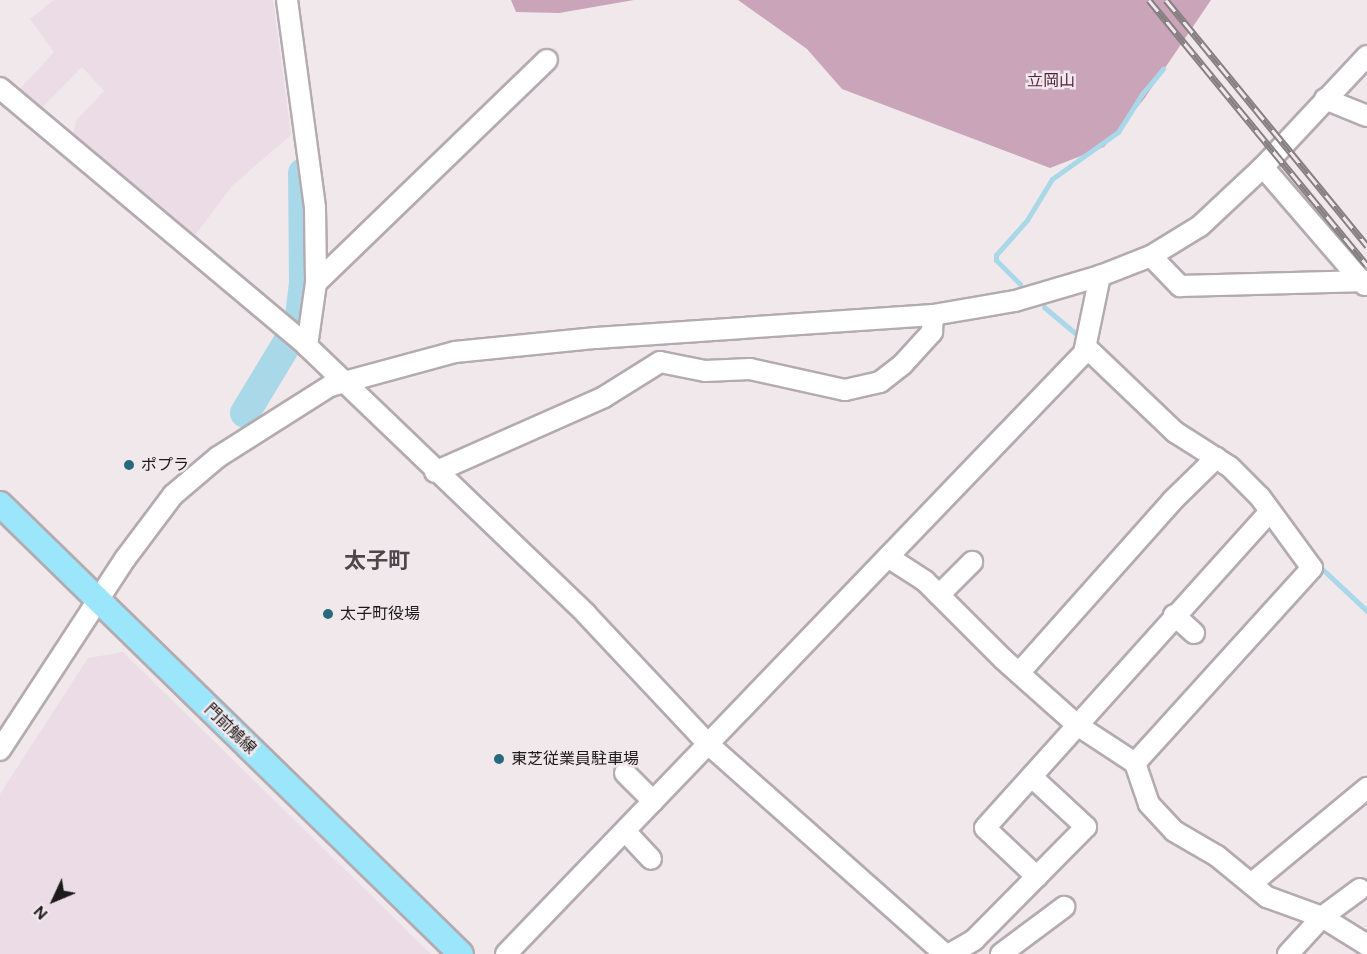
<!DOCTYPE html>
<html>
<head>
<meta charset="utf-8">
<style>
	body { margin:0 }
	#map { position:relative; width:1367px; height:954px; overflow:hidden; background:#f1e8ec; font-family:"DM Sans","Noto Sans JP",sans-serif }
	div>[style] { position:absolute }
	.built>* { inset:0; background:#ecdce5 }
	.forest>* { inset:0; background:#caa4b9 }
	.stream>* { height:5px; margin:-2.5px; padding:0 2.5px; transform-origin:2.5px; border-radius:2.5px; background:#a9d8e8 }
	.river>* { height:30px; margin:-15px; padding:0 15px; transform-origin:15px; border-radius:15px; background:#a9d8e8 }
	.roads { filter:drop-shadow(2px 0 #b4abb0) drop-shadow(-2px 0 #b4abb0) drop-shadow(0 2px #b4abb0) drop-shadow(0 -2px #b4abb0) }
	.minor>* { height:20px; margin:-10px; padding:0 10px; transform-origin:10px; border-radius:10px; background:#fff }
	.major>* { height:24px; margin:-12px; padding:0 12px; transform-origin:12px; border-radius:12px; background:#9be6fb }
	.rail>* { height:7px; margin-top:-3.5px; transform-origin:0; background:repeating-linear-gradient(90deg,#f1e8ec 0 14px,#868082 0 28px); box-sizing:border-box; border-block:2px solid #868082 }
	.dots>* { width:16px; height:16px; translate:-50% -50%; box-sizing:border-box; border:3px solid #f1e8ec; border-radius:50% }
	span { translate:-50% -50%; white-space:nowrap; text-align:center; line-height:1.15; -webkit-text-stroke:5px #f1e8ec; paint-order:stroke }
	.park-label { font-size:16px; color:#4f1f3e }
	.poi-label { font-size:16px; color:#1d1a1b }
	.left { translate:0 -50%; text-align:left }
	.street-label { font-size:16px; color:#1d1a1b }
	.district-label { font-size:22px; color:#4d464a; font-weight:700 }
	.north { position:absolute; left:24px; top:870px; width:60px; height:60px; -webkit-text-stroke:4px #f1e8ec; paint-order:stroke; rotate:226deg; font-size:16px; font-weight:700; line-height:24px; text-align:center; color:#1d1a1b }
	.north::after { content:''; display:block; margin:auto; width:21px; height:27px; background:#1d1a1b; clip-path:polygon(50% 0,100% 100%,50% 72%,0 100%) }
</style>
</head>
<body>
<div id="map">
	<div class="built">
		<i style="clip-path:polygon(54px 0,273px 0,291px 135px,232px 186px,190px 242px,72px 140px,76px 121px,104px 91px,82px 67px,39px 111px,17px 92px,54px 52px,30px 19px)"></i>
		<i style="clip-path:polygon(123px 652px,431px 954px,0 954px,0 794px,88px 658px)"></i>
	</div>
	<div class="forest">
		<i style="clip-path:polygon(511px 0,634px 0,559px 13px,516px 12px)"></i>
		<i style="clip-path:polygon(738px 0,1211px 0,1144px 99px,1104px 147px,1050px 168px,842px 89px,807px 49px)"></i>
	</div>
	<div class="stream">
		<i style="left:1020px;top:284px;width:34px;rotate:-135deg"></i>
		<i style="left:996px;top:260px;width:5px;rotate:-90deg"></i>
		<i style="left:996px;top:255px;width:47px;rotate:-48.5deg"></i>
		<i style="left:1027px;top:220px;width:48px;rotate:-58.6deg"></i>
		<i style="left:1052px;top:179px;width:81px;rotate:-35.5deg"></i>
		<i style="left:1118px;top:132px;width:45px;rotate:-57.7deg"></i>
		<i style="left:1142px;top:94px;width:33px;rotate:-50deg"></i>
		<i style="left:1044px;top:307px;width:40px;rotate:40deg"></i>
		<i style="left:1102px;top:350px;width:16px;rotate:43deg"></i>
		<i style="left:1318px;top:565px;width:67px;rotate:43.2deg"></i>
	</div>
	<div class="river">
		<i style="left:245px;top:413px;width:104px;rotate:-58.8deg"></i>
		<i style="left:299px;top:324px;width:40px;rotate:-82.9deg"></i>
		<i style="left:304px;top:284px;width:111px;rotate:-90.5deg"></i>
	</div>
	<div class="roads">
		<div class="minor">
			<i style="left:287px;top:0;width:210px;rotate:82.3deg"></i>
			<i style="left:315px;top:208px;width:75px;rotate:89.2deg"></i>
			<i style="left:316px;top:283px;width:64px;rotate:98.1deg"></i>
			<i style="left:0;top:88px;width:401px;rotate:40deg"></i>
			<i style="left:307px;top:346px;width:387px;rotate:43.8deg"></i>
			<i style="left:586px;top:614px;width:177px;rotate:46.8deg"></i>
			<i style="left:707px;top:743px;width:318px;rotate:41.6deg"></i>
			<i style="left:1325px;top:99px;width:45px;rotate:22deg"></i>
			<i style="left:1263px;top:167px;width:156px;rotate:49.2deg"></i>
			<i style="left:1151px;top:256px;width:42px;rotate:46deg"></i>
			<i style="left:1180px;top:286px;width:187px;rotate:-1.5deg"></i>
			<i style="left:316px;top:283px;width:321px;rotate:-44deg"></i>
			<i style="left:1087px;top:348px;width:122px;rotate:43.7deg"></i>
			<i style="left:1175px;top:432px;width:65px;rotate:32.5deg"></i>
			<i style="left:1230px;top:467px;width:42px;rotate:45deg"></i>
			<i style="left:1260px;top:497px;width:88px;rotate:53.8deg"></i>
			<i style="left:1312px;top:568px;width:263px;rotate:132.2deg"></i>
			<i style="left:435px;top:472px;width:185px;rotate:-23.9deg"></i>
			<i style="left:604px;top:397px;width:66px;rotate:-32deg"></i>
			<i style="left:660px;top:362px;width:46px;rotate:11.3deg"></i>
			<i style="left:705px;top:371px;width:45px;rotate:-2.5deg"></i>
			<i style="left:750px;top:369px;width:97px;rotate:12.5deg"></i>
			<i style="left:845px;top:390px;width:36px;rotate:-13deg"></i>
			<i style="left:880px;top:382px;width:28px;rotate:-38deg"></i>
			<i style="left:902px;top:365px;width:45px;rotate:-47.7deg"></i>
			<i style="left:932px;top:332px;width:17px;rotate:-87deg"></i>
			<i style="left:888px;top:557px;width:44px;rotate:33deg"></i>
			<i style="left:925px;top:581px;width:110px;rotate:45deg"></i>
			<i style="left:1003px;top:659px;width:99px;rotate:41.7deg"></i>
			<i style="left:1077px;top:725px;width:69px;rotate:33.2deg"></i>
			<i style="left:1135px;top:763px;width:43px;rotate:71.1deg"></i>
			<i style="left:1149px;top:804px;width:37px;rotate:47deg"></i>
			<i style="left:1174px;top:831px;width:50px;rotate:30.2deg"></i>
			<i style="left:1217px;top:856px;width:65px;rotate:39.4deg"></i>
			<i style="left:1267px;top:897px;width:59px;rotate:20deg"></i>
			<i style="left:1322px;top:917px;width:53px;rotate:31.9deg"></i>
			<i style="left:939px;top:595px;width:47px;rotate:-45deg"></i>
			<i style="left:1174px;top:615px;width:27px;rotate:42deg"></i>
			<i style="left:1019px;top:673px;width:230px;rotate:-48.3deg"></i>
			<i style="left:1172px;top:501px;width:62px;rotate:-44.3deg"></i>
			<i style="left:0;top:750px;width:228px;rotate:-56.8deg"></i>
			<i style="left:125px;top:559px;width:80px;rotate:-53.1deg"></i>
			<i style="left:173px;top:495px;width:59px;rotate:-40.2deg"></i>
			<i style="left:218px;top:457px;width:133px;rotate:-32.4deg"></i>
			<i style="left:330px;top:386px;width:130px;rotate:-15.2deg"></i>
			<i style="left:455px;top:352px;width:142px;rotate:-5.7deg"></i>
			<i style="left:596px;top:338px;width:338px;rotate:-3.9deg"></i>
			<i style="left:933px;top:315px;width:83px;rotate:-9.7deg"></i>
			<i style="left:1015px;top:301px;width:89px;rotate:-16.4deg"></i>
			<i style="left:1100px;top:276px;width:55px;rotate:-21.4deg"></i>
			<i style="left:1151px;top:256px;width:57px;rotate:-31.5deg"></i>
			<i style="left:1200px;top:226px;width:86px;rotate:-43.1deg"></i>
			<i style="left:1263px;top:167px;width:152px;rotate:-46.9deg"></i>
			<i style="left:625px;top:773px;width:40px;rotate:45deg"></i>
			<i style="left:625px;top:831px;width:38px;rotate:47deg"></i>
			<i style="left:1037px;top:877px;width:71px;rotate:-136.7deg"></i>
			<i style="left:985px;top:828px;width:426px;rotate:-48deg"></i>
			<i style="left:1251px;top:884px;width:151px;rotate:-39.6deg"></i>
			<i style="left:506px;top:954px;width:834px;rotate:-46.12deg"></i>
			<i style="left:1084px;top:353px;width:79px;rotate:-78.3deg"></i>
			<i style="left:950px;top:954px;width:28px;rotate:-30deg"></i>
			<i style="left:974px;top:940px;width:159px;rotate:-45.3deg"></i>
			<i style="left:1086px;top:827px;width:74px;rotate:-137.2deg"></i>
			<i style="left:1001px;top:954px;width:79px;rotate:-36.7deg"></i>
			<i style="left:1288px;top:954px;width:50px;rotate:-47.4deg"></i>
			<i style="left:1322px;top:917px;width:47px;rotate:-36.4deg"></i>
		</div>
		<div class="major">
			<i style="left:0;top:504px;width:644px;rotate:44.31deg"></i>
		</div>
	</div>
	<div class="rail">
		<i style="left:1149px;top:0;width:343px;rotate:50.6deg"></i>
		<i style="left:1166px;top:0;width:318px;rotate:50.7deg"></i>
	</div>
	<div class="dots">
		<i style="left:129px;top:465px;background:#286a7d"></i>
		<i style="left:328px;top:614px;background:#286a7d"></i>
		<i style="left:499px;top:759px;background:#286a7d"></i>
	</div>
	<div class="park-label">
		<span style="left:1051px;top:81px">立岡山</span>
	</div>
	<div class="poi-label">
		<span class="left" style="left:141px;top:465px">ポプラ</span>
		<span class="left" style="left:340px;top:614px">太子町役場</span>
		<span class="left" style="left:511px;top:759px">東芝従業員駐車場</span>
	</div>
	<div class="street-label">
		<span style="left:230px;top:729px;rotate:44deg">門前鵤線</span>
	</div>
	<div class="district-label">
		<span style="left:377px;top:561px">太子町</span>
	</div>
	<div class="north">N</div>
</div>
</body>
</html>
